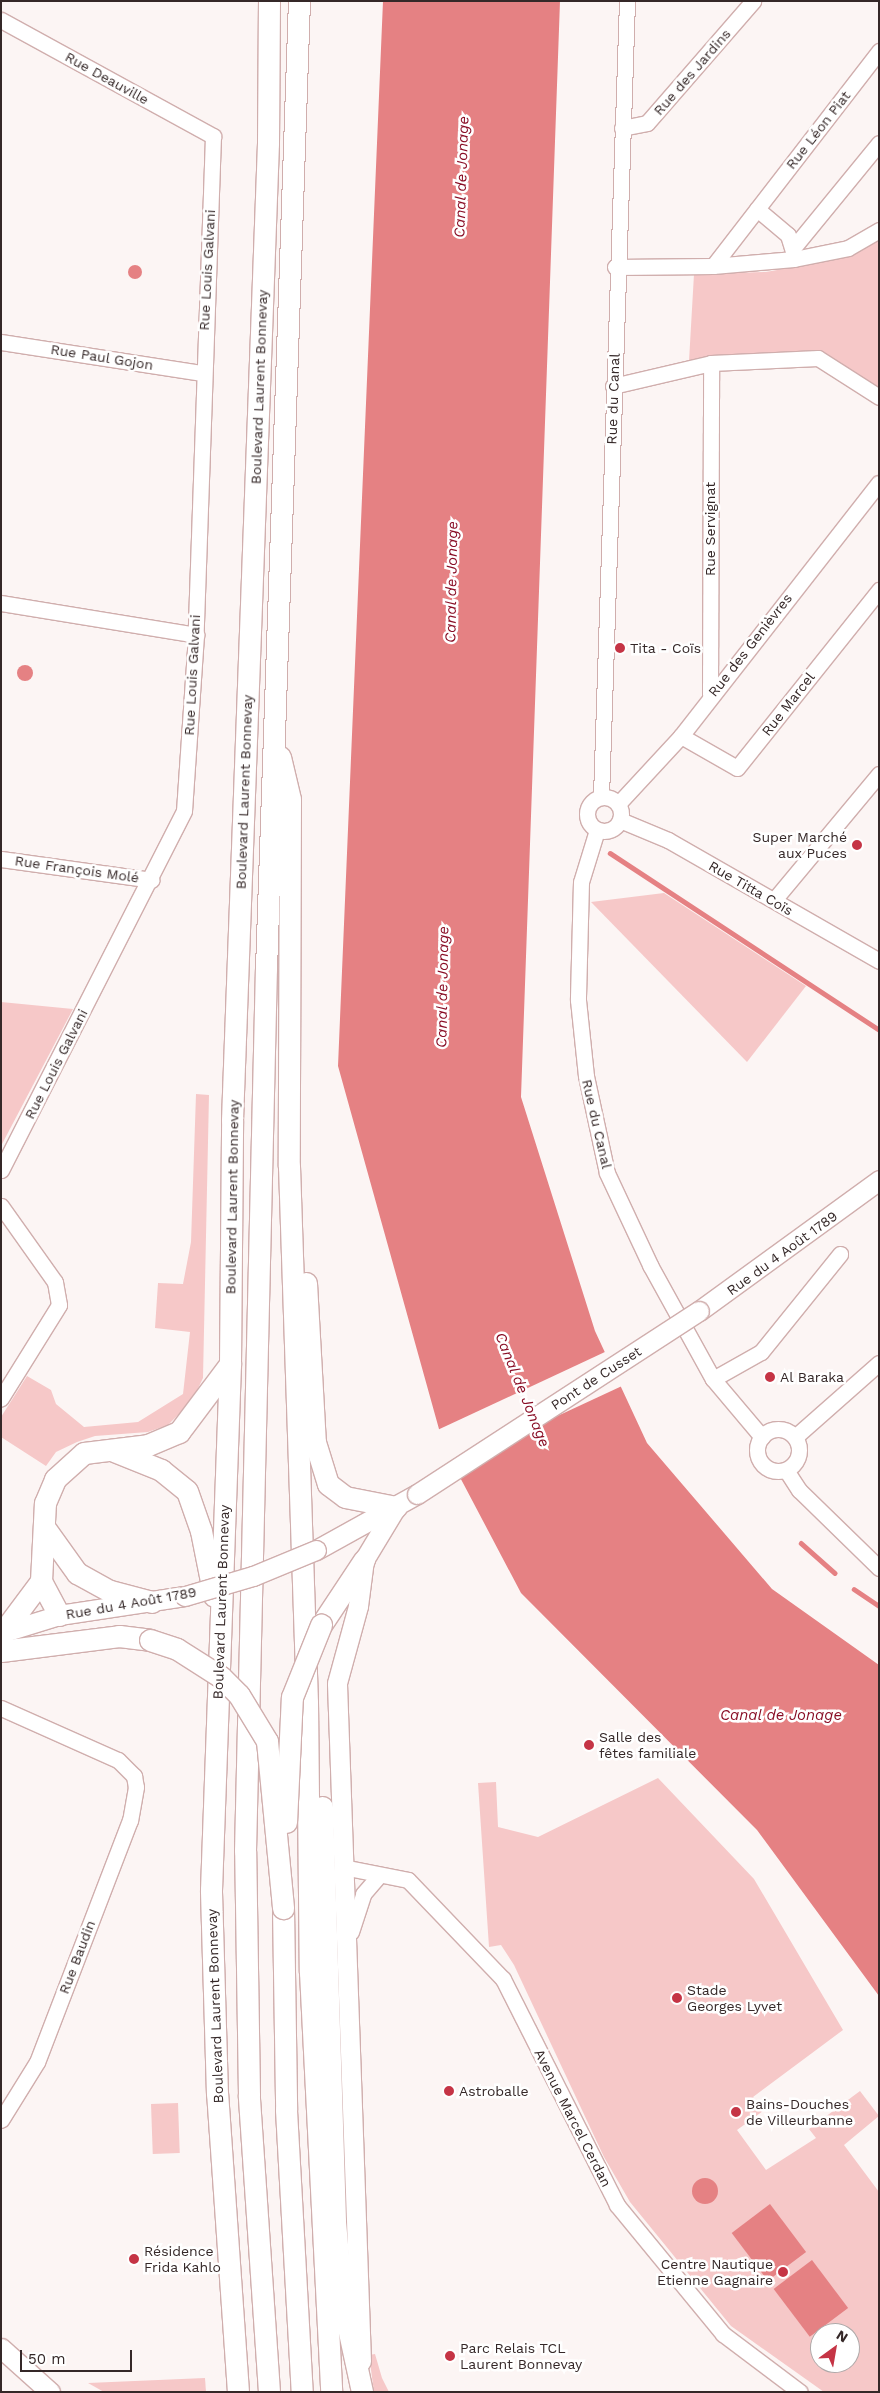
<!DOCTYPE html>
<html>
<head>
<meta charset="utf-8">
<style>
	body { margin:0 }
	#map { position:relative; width:880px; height:2393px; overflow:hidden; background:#fcf5f4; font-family:"Work Sans",sans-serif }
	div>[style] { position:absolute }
	.green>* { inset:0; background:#f6c8c8; transform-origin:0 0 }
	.water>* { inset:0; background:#e58183; transform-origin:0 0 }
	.round { border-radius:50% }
	.pier>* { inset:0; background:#fcf5f4; transform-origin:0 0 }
	.stream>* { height:4.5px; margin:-2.25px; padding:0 2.25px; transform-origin:2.25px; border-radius:2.25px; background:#e58183 }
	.roads { filter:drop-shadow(1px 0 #d0aead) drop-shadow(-1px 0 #d0aead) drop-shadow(0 1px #d0aead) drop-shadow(0 -1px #d0aead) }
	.minor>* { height:15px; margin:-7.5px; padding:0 7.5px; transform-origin:7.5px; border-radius:7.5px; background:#fff }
	.minor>.ring { margin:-7.5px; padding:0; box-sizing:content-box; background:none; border:15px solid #fff; border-radius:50% }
	.major>* { height:19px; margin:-9.5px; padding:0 9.5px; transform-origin:9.5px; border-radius:9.5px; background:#fff }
	.highway>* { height:21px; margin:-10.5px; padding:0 10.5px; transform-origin:10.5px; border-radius:10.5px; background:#fff }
	.bridges { filter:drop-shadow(1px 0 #d0aead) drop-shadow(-1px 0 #d0aead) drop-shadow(0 1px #d0aead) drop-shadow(0 -1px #d0aead) }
	.major-bridge>* { height:19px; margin:-9.5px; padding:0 9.5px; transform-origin:9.5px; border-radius:9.5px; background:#fff }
	.highway-bridge>* { height:21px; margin:-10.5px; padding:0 10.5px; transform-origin:10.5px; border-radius:10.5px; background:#fff }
	.dots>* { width:14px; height:14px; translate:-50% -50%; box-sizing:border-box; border:2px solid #fff; border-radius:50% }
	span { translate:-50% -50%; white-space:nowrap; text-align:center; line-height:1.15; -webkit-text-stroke:5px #fff; paint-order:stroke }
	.street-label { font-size:14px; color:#352828 }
	.poi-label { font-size:14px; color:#352828 }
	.left { translate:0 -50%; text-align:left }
	.right { translate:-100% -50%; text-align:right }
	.water-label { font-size:15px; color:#890e26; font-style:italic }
	.frame { position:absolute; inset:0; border:2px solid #352828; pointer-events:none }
	.north { position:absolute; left:810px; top:2323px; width:50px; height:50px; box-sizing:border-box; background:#fff; border:1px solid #aea9a9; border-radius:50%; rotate:32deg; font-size:14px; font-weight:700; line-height:20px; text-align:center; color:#352828 }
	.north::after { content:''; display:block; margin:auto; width:18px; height:22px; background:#c53445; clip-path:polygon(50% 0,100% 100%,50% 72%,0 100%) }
	.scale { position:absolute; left:20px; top:2350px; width:112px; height:22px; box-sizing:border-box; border:2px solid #352828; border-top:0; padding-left:6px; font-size:15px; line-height:18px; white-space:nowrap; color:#352828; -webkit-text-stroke:4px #fff; paint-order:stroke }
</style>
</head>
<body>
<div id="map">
	<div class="green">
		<i style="clip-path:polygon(879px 237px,879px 392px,823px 356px,689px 361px,694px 274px,766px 272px,833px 260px)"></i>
		<i style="clip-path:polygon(664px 893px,806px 986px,747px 1062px,591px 902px)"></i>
		<i style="clip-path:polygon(1px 1002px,73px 1009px,1px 1146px)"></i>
		<i style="clip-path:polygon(196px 1094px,209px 1095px,203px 1378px,192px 1401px,168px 1425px,148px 1432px,95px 1436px,77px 1442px,56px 1452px,46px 1466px,1px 1437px,1px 1417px,27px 1376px,51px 1390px,56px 1404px,84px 1427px,138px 1422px,183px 1394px,190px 1332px,155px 1328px,158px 1283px,183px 1284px,191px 1242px)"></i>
		<i style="clip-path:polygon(evenodd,658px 1778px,754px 1879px,843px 2030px,753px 2097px,763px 2111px,737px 2130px,766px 2170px,816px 2138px,809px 2129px,860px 2091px,879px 2116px,844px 2145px,879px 2192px,879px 2392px,824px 2392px,731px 2326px,630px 2202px,604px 2157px,514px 1965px,501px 1945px,489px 1947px,478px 1783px,496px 1782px,498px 1827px,538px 1837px,658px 1778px,820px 2333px,850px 2333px,850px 2363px,820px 2363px,820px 2333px)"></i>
		<i style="left:178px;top:2103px;width:50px;height:27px;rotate:88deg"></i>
		<i style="clip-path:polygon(375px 2354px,382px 2378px,389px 2392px,374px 2392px,369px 2355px)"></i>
		<i style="clip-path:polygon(205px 2378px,206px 2392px,104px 2392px,88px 2383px)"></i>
	</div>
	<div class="water">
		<i style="clip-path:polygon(383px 1px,560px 1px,521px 1097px,595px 1331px,647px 1443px,772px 1589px,879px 1665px,879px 1996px,757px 1830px,521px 1593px,444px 1447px,338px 1066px)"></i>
		<i class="round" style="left:128px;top:265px;width:14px;height:14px"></i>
		<i class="round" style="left:17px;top:665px;width:16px;height:16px"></i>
		<i class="round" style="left:692px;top:2178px;width:26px;height:26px"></i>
		<i style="left:770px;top:2204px;width:60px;height:48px;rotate:53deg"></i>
		<i style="left:812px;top:2260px;width:60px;height:48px;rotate:53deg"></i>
	</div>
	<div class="pier">
		<i style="left:607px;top:1351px;width:38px;height:193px;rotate:65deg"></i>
	</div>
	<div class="stream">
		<i style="left:610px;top:853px;width:322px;rotate:33.3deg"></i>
		<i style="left:801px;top:1543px;width:45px;rotate:41.4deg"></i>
		<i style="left:854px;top:1589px;width:30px;rotate:34deg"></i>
	</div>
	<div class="roads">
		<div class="minor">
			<i style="left:1px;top:20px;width:242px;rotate:28.7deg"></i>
			<i style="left:213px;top:136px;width:499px;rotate:92deg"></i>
			<i style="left:196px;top:635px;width:176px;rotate:93.9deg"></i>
			<i style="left:184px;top:811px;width:403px;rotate:117deg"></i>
			<i style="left:622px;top:128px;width:25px;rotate:-11deg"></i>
			<i style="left:647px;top:123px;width:162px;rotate:-49deg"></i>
			<i style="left:757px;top:209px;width:40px;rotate:40deg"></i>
			<i style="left:788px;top:235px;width:21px;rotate:73deg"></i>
			<i style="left:794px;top:247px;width:134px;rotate:-50.7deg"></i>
			<i style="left:713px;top:266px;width:272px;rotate:-52.3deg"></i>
			<i style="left:615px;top:267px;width:98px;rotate:-0.6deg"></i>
			<i style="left:713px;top:266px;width:81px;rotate:-4.9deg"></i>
			<i style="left:794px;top:259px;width:55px;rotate:-11.5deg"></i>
			<i style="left:848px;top:248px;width:36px;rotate:-30deg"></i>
			<i style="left:1px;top:342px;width:203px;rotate:8.8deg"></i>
			<i style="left:613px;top:386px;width:101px;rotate:-13.2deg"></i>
			<i style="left:711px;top:363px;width:107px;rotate:-2.7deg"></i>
			<i style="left:818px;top:358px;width:72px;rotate:32.6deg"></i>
			<i style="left:1px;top:603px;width:198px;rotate:9.3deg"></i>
			<i style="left:710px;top:694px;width:331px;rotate:-89.8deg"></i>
			<i style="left:681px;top:736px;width:64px;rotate:29.7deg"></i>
			<i style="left:737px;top:768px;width:228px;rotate:-51.4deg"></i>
			<i style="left:601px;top:797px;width:796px;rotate:-88.13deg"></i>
			<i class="ring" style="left:587px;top:797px;width:19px;height:19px"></i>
			<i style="left:618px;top:804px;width:93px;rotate:-47.2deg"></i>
			<i style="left:681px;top:736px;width:321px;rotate:-52deg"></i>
			<i style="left:620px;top:820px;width:52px;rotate:22.6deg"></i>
			<i style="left:668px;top:840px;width:243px;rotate:29.8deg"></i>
			<i style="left:597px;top:830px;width:54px;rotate:107.1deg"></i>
			<i style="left:581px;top:882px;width:118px;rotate:91.5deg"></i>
			<i style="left:578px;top:1000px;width:76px;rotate:84deg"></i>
			<i style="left:586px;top:1076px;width:99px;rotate:77.8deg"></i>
			<i style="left:607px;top:1173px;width:102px;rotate:64.9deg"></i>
			<i style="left:650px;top:1265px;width:130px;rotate:61.1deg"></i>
			<i style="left:713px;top:1379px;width:76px;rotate:49.8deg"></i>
			<i style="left:1px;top:859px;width:152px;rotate:7.9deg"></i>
			<i style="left:774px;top:900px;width:164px;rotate:-50.2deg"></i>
			<i style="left:1px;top:1206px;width:93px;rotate:54.6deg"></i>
			<i style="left:55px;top:1282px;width:23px;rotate:80deg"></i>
			<i style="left:59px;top:1305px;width:110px;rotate:121.9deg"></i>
			<i style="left:713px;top:1379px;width:55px;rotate:-29.4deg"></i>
			<i style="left:761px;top:1352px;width:126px;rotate:-51.1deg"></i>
			<i class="ring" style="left:757px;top:1429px;width:27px;height:27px"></i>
			<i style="left:795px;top:1437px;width:112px;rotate:-41.4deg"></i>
			<i style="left:786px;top:1470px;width:24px;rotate:57deg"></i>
			<i style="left:799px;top:1490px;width:112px;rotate:44.3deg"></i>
			<i style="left:1px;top:1708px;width:128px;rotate:24deg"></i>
			<i style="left:118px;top:1760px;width:23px;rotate:45deg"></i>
			<i style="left:134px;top:1776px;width:11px;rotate:80deg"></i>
			<i style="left:136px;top:1787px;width:34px;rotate:100deg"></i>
			<i style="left:130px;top:1820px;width:259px;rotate:111deg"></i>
			<i style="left:37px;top:2062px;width:68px;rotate:121.8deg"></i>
			<i style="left:343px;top:1867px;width:66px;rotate:11.3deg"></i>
			<i style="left:408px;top:1880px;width:137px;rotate:46.2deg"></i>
			<i style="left:503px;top:1979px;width:253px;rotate:63.2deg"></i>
			<i style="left:617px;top:2205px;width:167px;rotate:50.6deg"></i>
			<i style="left:723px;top:2334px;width:96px;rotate:37deg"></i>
			<i style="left:351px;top:1932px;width:40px;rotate:-72deg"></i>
			<i style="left:363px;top:1894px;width:23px;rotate:-49deg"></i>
		</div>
		<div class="major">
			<i style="left:699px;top:1311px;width:223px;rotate:-36deg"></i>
			<i style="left:316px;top:1550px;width:115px;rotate:-29deg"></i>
			<i style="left:1px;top:1633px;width:61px;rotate:-17.2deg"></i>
			<i style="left:59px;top:1615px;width:127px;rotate:-8.6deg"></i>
			<i style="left:1px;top:2348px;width:66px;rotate:41.9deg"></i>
			<i style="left:361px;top:2361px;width:678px;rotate:-92.03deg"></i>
			<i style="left:337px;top:1683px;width:80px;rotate:-74.7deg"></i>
			<i style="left:358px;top:1606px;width:46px;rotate:-82.6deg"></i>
			<i style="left:364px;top:1560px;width:62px;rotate:-58.9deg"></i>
		</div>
		<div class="highway">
			<i style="left:280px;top:757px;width:43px;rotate:76.6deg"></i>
			<i style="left:290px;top:799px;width:367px;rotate:90.2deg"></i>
			<i style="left:289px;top:1166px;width:536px;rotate:88.08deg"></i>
			<i style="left:307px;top:1702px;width:270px;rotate:89.4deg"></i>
			<i style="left:310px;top:1972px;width:421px;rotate:87.1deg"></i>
			<i style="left:306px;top:1283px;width:159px;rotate:86.8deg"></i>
			<i style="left:315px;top:1442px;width:44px;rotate:72.8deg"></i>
			<i style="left:328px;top:1484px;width:21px;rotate:37deg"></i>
			<i style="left:345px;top:1497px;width:52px;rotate:11.1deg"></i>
			<i style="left:114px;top:1451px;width:51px;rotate:22deg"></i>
			<i style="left:161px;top:1470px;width:33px;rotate:39deg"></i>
			<i style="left:187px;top:1491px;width:42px;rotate:70.7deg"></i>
			<i style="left:201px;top:1531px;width:66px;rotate:78.7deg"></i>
			<i style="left:44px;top:1527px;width:57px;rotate:54.3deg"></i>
			<i style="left:77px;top:1573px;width:38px;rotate:29deg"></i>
			<i style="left:110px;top:1591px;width:43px;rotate:14.7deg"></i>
			<i style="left:59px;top:1615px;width:38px;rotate:-118deg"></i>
			<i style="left:41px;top:1581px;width:78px;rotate:-87.1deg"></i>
			<i style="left:45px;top:1503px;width:26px;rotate:-67deg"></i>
			<i style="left:55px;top:1479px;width:39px;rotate:-42deg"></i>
			<i style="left:84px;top:1453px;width:64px;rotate:-7.1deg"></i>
			<i style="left:148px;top:1445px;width:34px;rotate:-23deg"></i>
			<i style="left:179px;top:1432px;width:85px;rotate:-53.1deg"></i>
			<i style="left:321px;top:1625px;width:78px;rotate:-56.5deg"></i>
			<i style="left:3px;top:1632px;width:64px;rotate:-53.3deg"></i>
			<i style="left:1px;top:1651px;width:119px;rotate:-7.2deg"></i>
			<i style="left:119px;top:1636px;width:31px;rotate:7deg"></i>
			<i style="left:322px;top:1807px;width:415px;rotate:88.2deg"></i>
			<i style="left:335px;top:2222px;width:78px;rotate:84.9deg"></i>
			<i style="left:342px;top:2300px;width:94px;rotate:77.7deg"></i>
			<i style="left:283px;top:1908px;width:202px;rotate:89.1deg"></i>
			<i style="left:286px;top:2110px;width:282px;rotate:86.8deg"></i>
			<i style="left:238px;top:2392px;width:299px;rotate:-94deg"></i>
			<i style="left:217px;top:2094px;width:204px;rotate:-91.7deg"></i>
			<i style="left:211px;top:1890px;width:526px;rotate:-87.93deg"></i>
			<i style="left:230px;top:1364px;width:244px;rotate:-89.5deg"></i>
			<i style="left:232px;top:1120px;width:978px;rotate:-87.89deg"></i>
			<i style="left:268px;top:143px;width:142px;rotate:-89.6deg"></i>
			<i style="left:269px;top:2392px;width:298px;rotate:-93.9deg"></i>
			<i style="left:249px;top:2095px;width:244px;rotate:-90.9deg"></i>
			<i style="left:245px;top:1851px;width:882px;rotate:-88.64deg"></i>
			<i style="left:266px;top:969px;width:969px;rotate:-88.05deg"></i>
		</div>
	</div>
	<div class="bridges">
		<div class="major-bridge">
			<i style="left:417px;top:1494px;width:336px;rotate:-33deg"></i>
			<i style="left:185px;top:1596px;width:71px;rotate:-16.4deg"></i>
			<i style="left:253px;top:1576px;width:68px;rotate:-22.4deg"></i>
		</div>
		<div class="highway-bridge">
			<i style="left:150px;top:1640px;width:28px;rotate:18deg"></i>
			<i style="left:177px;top:1649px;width:52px;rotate:32.5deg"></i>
			<i style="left:221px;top:1677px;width:25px;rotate:45deg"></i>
			<i style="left:239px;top:1695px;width:54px;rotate:58.7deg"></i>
			<i style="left:267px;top:1741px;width:168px;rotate:84.5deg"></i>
			<i style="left:286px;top:1822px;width:125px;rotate:-87.3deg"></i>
			<i style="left:292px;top:1697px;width:78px;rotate:-68.1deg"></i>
		</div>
	</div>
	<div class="dots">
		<i style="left:620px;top:648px;background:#c53445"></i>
		<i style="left:857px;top:845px;background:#c53445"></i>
		<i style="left:770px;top:1377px;background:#c53445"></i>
		<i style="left:589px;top:1745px;background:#c53445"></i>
		<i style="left:677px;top:1998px;background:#c53445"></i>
		<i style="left:449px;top:2091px;background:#c53445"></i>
		<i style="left:736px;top:2112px;background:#c53445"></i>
		<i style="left:134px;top:2259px;background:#c53445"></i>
		<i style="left:783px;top:2272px;background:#c53445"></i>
		<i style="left:450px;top:2356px;background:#c53445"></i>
	</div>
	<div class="street-label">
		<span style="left:692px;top:72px;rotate:-49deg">Rue des Jardins</span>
		<span style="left:107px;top:78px;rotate:29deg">Rue Deauville</span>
		<span style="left:818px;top:130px;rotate:-52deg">Rue Léon Piat</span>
		<span style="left:207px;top:270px;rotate:-87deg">Rue Louis Galvani</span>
		<span style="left:102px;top:357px;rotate:9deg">Rue Paul Gojon</span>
		<span style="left:259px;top:387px;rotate:-88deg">Boulevard Laurent Bonnevay</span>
		<span style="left:613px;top:399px;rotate:-88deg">Rue du Canal</span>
		<span style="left:710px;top:529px;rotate:-90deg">Rue Servignat</span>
		<span style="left:750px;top:645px;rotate:-52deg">Rue des Genièvres</span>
		<span style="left:192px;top:675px;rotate:-87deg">Rue Louis Galvani</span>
		<span style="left:788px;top:704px;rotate:-52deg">Rue Marcel</span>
		<span style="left:244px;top:792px;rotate:-88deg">Boulevard Laurent Bonnevay</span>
		<span style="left:77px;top:869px;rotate:8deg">Rue François Molé</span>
		<span style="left:751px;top:888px;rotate:30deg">Rue Titta Coïs</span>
		<span style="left:56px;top:1064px;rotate:-63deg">Rue Louis Galvani</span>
		<span style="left:597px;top:1124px;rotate:77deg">Rue du Canal</span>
		<span style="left:232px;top:1197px;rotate:-89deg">Boulevard Laurent Bonnevay</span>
		<span style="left:782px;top:1253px;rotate:-36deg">Rue du 4 Août 1789</span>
		<span style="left:596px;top:1378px;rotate:-33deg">Pont de Cusset</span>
		<span style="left:221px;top:1602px;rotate:-88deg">Boulevard Laurent Bonnevay</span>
		<span style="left:131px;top:1603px;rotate:-10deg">Rue du 4 Août 1789</span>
		<span style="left:77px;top:1957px;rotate:-69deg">Rue Baudin</span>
		<span style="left:215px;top:2006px;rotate:-92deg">Boulevard Laurent Bonnevay</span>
		<span style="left:573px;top:2118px;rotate:63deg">Avenue Marcel Cerdan</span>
	</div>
	<div class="poi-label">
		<span class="left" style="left:630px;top:648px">Tita - Coïs</span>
		<span class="right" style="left:847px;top:845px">Super Marché<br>aux Puces</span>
		<span class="left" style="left:780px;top:1377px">Al Baraka</span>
		<span class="left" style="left:599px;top:1745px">Salle des<br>fêtes familiale</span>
		<span class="left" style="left:687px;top:1998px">Stade<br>Georges Lyvet</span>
		<span class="left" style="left:459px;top:2091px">Astroballe</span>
		<span class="left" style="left:746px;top:2112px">Bains-Douches<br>de Villeurbanne</span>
		<span class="left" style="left:144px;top:2259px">Résidence<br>Frida Kahlo</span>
		<span class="right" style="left:773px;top:2272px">Centre Nautique<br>Etienne Gagnaire</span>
		<span class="left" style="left:460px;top:2356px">Parc Relais TCL<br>Laurent Bonnevay</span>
	</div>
	<div class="water-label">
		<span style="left:462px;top:177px;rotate:-88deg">Canal de Jonage</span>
		<span style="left:452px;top:582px;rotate:-89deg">Canal de Jonage</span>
		<span style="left:443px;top:987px;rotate:-89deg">Canal de Jonage</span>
		<span style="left:522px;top:1390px;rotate:68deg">Canal de Jonage</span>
		<span style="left:781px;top:1716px">Canal de Jonage</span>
	</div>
	<div class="frame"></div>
	<div class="north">N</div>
	<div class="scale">50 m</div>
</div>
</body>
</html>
